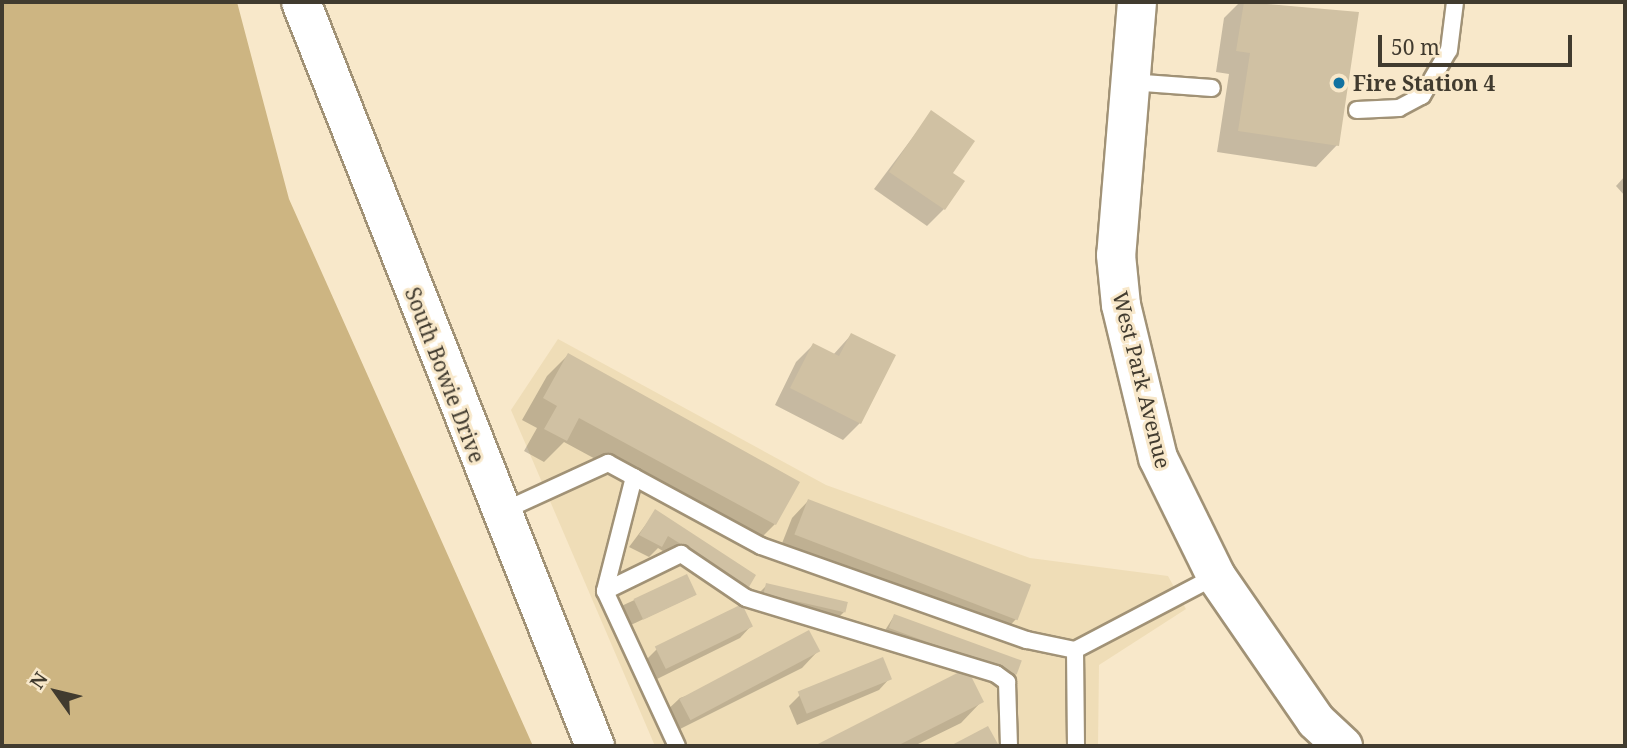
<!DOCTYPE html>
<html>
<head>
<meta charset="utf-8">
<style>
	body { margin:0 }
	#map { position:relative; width:1627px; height:748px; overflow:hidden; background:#f8e8ca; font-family:"Noto Serif",serif }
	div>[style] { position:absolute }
	.built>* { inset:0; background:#efddb7 }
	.green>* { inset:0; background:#cdb582 }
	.shadow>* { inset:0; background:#0003; transform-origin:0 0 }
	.building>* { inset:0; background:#d0c1a3; transform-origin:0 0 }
	.roads { filter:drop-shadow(2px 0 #a19276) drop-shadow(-2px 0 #a19276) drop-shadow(0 2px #a19276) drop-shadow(0 -2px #a19276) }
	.lane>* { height:16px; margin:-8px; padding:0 8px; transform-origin:8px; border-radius:8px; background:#fff }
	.secondary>* { height:38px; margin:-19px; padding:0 19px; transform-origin:19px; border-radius:19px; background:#fff }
	.dots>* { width:19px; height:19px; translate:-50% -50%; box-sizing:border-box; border:4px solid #f8e8ca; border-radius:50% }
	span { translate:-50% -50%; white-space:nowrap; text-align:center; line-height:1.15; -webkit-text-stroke:6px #f8e8ca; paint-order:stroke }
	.poi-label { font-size:21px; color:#413b2f; font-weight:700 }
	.left { translate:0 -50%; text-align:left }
	.street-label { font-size:21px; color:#413b2f }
	.frame { position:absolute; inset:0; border:4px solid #413b2f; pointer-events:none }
	.north { position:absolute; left:21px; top:657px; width:70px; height:70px; -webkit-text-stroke:5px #f8e8ca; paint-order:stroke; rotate:304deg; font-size:19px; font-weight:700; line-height:28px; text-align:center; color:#413b2f }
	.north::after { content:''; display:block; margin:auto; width:24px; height:32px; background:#413b2f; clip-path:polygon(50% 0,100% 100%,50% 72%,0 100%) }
	.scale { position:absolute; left:1378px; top:35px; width:194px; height:32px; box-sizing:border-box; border:4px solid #413b2f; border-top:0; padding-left:9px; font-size:21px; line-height:24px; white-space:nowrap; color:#413b2f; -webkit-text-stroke:5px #f8e8ca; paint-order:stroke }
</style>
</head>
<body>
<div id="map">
	<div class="built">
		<i style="clip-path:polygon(558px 339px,826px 485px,1030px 558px,1168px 576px,1186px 609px,1099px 665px,1098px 746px,655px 746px,511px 410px)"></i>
	</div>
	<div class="green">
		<i style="clip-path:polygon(2px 2px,237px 2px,289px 199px,533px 746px,2px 746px)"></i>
	</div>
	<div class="shadow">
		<i style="clip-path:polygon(1240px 2px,1357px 13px,1337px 145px,1316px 167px,1217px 152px,1229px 74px,1216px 72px,1224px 18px)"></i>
		<i style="clip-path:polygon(931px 113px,950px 174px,944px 209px,927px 226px,874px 189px)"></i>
		<i style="clip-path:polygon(1625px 176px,1625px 196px,1616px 186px)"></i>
		<i style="clip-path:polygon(851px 335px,860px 423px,843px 440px,775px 405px,796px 362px,813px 345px,833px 355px)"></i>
		<i style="clip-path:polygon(568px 355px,775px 524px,754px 545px,564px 442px,544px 462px,524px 451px,537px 428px,522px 420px,547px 376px)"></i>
		<i style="clip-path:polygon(808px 501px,1017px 618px,1001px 635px,779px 551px,792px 518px)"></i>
		<i style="clip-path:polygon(656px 511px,747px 585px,736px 597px,658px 548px,649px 557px,629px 547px)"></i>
		<i style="left:686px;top:576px;width:21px;height:73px;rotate:65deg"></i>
		<i style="clip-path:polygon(767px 585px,844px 612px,832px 624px,756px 596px)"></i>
		<i style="clip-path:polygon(742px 607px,751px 626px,740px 638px,655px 680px,645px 661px,657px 649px)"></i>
		<i style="clip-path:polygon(894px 616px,1016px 674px,1005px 685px,967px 671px,982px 701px,961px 723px,914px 746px,818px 746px,966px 671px,879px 640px)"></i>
		<i style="clip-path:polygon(818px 651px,802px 668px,672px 733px,663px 714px,680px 698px)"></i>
		<i style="clip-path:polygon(890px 678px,879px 690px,797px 725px,789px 706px,800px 695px)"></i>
	</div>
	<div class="building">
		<i style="clip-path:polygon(1244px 2px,1359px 12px,1339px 146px,1238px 131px,1250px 53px,1236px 51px)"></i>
		<i style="clip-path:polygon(931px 110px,975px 141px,953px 173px,965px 181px,945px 210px,889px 172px)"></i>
		<i style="clip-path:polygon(851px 333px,896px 355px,861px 424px,790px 388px,813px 343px,839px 356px)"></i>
		<i style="clip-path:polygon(568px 353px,800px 482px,776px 525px,579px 418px,567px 441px,544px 429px,557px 406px,543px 398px)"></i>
		<i style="left:808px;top:499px;width:239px;height:38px;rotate:21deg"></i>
		<i style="clip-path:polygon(655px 509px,756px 575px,749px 587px,668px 536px,662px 547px,639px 535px)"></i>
		<i style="left:687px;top:574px;width:23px;height:59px;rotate:65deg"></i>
		<i style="left:766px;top:583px;width:84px;height:11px;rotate:13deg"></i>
		<i style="left:742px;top:604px;width:25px;height:97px;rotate:64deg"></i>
		<i style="left:894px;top:614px;width:136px;height:15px;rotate:20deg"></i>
		<i style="left:809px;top:630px;width:24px;height:147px;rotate:62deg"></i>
		<i style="left:883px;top:657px;width:24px;height:92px;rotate:68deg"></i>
		<i style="clip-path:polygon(967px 668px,984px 702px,897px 746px,814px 746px)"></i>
		<i style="clip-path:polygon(988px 726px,999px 746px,950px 746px)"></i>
	</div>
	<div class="roads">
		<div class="lane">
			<i style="left:1130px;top:82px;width:82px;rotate:4.2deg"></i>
			<i style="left:1357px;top:110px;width:42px;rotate:-2.7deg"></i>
			<i style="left:1399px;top:108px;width:26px;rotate:-28deg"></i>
			<i style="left:1422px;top:96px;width:53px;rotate:-59.6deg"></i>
			<i style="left:1449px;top:50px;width:48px;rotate:-82.9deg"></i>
			<i style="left:634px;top:477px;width:118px;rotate:104.3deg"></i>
			<i style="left:605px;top:591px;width:171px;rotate:65.1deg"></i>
			<i style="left:501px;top:512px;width:118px;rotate:-24.6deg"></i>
			<i style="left:608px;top:463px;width:174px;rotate:28.5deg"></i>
			<i style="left:761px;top:546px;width:282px;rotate:19.5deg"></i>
			<i style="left:1027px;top:640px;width:49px;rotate:11.8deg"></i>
			<i style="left:1075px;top:650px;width:159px;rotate:-27.7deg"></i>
			<i style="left:605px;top:591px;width:85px;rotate:-26deg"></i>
			<i style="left:681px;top:554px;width:78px;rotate:34.1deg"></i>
			<i style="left:746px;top:598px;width:261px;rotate:16.9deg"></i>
			<i style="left:996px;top:674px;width:14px;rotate:36deg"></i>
			<i style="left:1007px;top:682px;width:64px;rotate:88.2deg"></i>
			<i style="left:1075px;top:650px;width:96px;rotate:89.4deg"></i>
		</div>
		<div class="secondary">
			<i style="left:301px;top:2px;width:800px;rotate:68.44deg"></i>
			<i style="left:1137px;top:2px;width:254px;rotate:94.7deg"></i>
			<i style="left:1116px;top:255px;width:50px;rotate:84.3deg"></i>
			<i style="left:1121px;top:305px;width:157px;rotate:76.4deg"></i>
			<i style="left:1158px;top:458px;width:131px;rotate:63.8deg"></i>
			<i style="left:1216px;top:576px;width:176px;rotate:55.4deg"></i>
			<i style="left:1316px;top:721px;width:37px;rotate:43deg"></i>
		</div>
	</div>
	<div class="dots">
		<i style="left:1339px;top:83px;background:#1272a0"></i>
	</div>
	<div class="poi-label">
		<span class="left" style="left:1353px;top:83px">Fire Station 4</span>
	</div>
	<div class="street-label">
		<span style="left:445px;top:375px;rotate:69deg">South Bowie Drive</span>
		<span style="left:1142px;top:380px;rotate:76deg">West Park Avenue</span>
	</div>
	<div class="frame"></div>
	<div class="north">N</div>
	<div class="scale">50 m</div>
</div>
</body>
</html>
